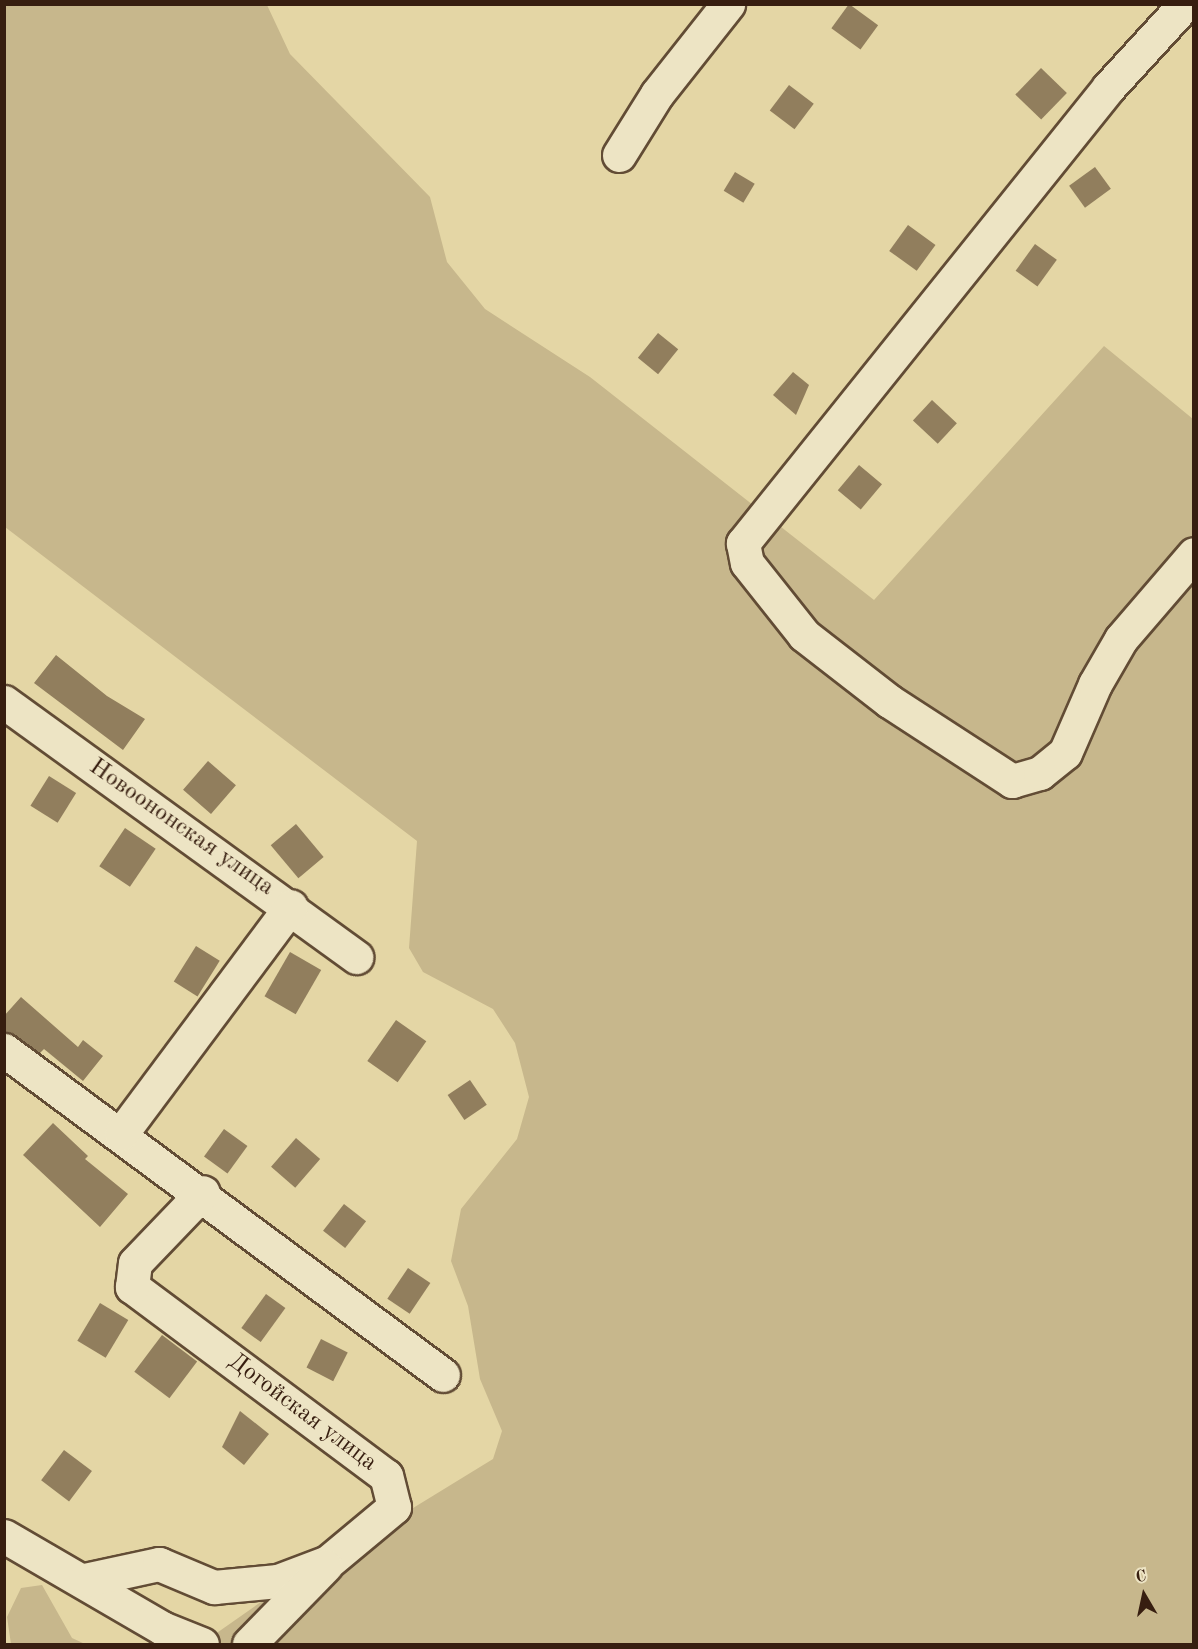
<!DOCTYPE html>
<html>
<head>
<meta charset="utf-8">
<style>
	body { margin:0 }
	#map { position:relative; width:1198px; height:1649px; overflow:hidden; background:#e4d6a5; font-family:"Old Standard TT",serif }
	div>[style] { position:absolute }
	.green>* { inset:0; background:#c7b78c }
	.building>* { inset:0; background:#917e5d; transform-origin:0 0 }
	.roads { filter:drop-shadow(2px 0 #624c35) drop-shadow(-2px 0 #624c35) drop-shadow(0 2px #624c35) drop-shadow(0 -2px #624c35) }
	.minor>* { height:33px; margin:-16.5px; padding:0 16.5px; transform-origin:16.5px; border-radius:16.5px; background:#ede4c4 }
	span { translate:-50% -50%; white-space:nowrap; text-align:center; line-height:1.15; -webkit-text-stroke:4.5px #ede4c4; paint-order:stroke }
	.street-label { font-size:24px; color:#371e10 }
	.frame { position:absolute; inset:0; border:6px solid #371e10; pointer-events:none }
	.north { position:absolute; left:1114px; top:1565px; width:60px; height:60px; -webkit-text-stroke:4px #ede4c4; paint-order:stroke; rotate:351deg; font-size:16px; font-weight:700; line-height:24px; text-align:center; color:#371e10 }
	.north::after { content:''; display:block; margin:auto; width:21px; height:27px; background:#371e10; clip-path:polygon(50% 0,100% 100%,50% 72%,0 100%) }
</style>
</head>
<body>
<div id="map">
	<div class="green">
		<i style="clip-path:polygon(4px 5px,267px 5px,290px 54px,430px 197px,447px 262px,485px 309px,590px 377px,874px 600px,1104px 346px,1193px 419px,1193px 1644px,201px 1644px,268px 1597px,493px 1459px,502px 1431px,480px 1379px,468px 1306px,451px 1261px,461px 1209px,517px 1139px,529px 1097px,515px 1043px,493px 1009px,423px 972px,409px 948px,417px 841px,5px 527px)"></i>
		<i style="clip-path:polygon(42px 1585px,72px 1638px,85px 1644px,11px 1644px,7px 1617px,21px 1588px)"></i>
	</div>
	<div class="building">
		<i style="left:849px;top:4px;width:36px;height:30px;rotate:36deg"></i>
		<i style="left:1041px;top:68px;width:36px;height:37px;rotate:44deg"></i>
		<i style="left:789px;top:85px;width:31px;height:32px;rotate:37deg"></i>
		<i style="left:1095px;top:167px;width:27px;height:32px;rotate:54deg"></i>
		<i style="left:735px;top:172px;width:23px;height:22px;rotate:31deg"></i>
		<i style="left:908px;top:225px;width:34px;height:32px;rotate:36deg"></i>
		<i style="left:1035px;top:244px;width:27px;height:33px;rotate:36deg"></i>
		<i style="left:658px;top:333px;width:26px;height:32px;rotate:39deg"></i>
		<i style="clip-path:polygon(793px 372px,809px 385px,796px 415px,773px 395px)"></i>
		<i style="left:932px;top:400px;width:34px;height:28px;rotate:43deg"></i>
		<i style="left:859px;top:465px;width:30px;height:33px;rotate:40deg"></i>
		<i style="clip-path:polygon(56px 655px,107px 696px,145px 719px,123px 750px,34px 683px)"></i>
		<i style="left:208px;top:761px;width:37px;height:38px;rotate:41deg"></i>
		<i style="left:49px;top:776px;width:32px;height:35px;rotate:32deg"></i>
		<i style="left:296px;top:824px;width:43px;height:33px;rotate:50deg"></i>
		<i style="left:125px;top:828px;width:37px;height:46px;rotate:34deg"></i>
		<i style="left:196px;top:946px;width:28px;height:42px;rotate:32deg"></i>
		<i style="left:290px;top:952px;width:36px;height:51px;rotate:30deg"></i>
		<i style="clip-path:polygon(21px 997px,78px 1047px,83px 1040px,103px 1056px,83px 1081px,44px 1049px,40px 1053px,4px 1032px,4px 1016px)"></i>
		<i style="left:396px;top:1020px;width:37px;height:50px;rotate:35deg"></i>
		<i style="left:470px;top:1080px;width:30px;height:27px;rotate:56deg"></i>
		<i style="clip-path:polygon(53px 1123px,88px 1156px,85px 1159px,128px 1194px,100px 1227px,23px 1155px)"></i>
		<i style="left:224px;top:1129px;width:29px;height:34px;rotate:36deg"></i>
		<i style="left:296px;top:1138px;width:32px;height:38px;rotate:41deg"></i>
		<i style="left:344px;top:1204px;width:28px;height:34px;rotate:38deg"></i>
		<i style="left:408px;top:1268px;width:27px;height:37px;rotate:34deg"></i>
		<i style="left:266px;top:1294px;width:24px;height:42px;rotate:36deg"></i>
		<i style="left:100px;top:1303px;width:33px;height:44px;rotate:31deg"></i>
		<i style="left:162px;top:1335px;width:44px;height:46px;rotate:37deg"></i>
		<i style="left:321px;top:1339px;width:30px;height:32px;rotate:27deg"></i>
		<i style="clip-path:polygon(240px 1411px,269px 1434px,244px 1465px,222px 1447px)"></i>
		<i style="left:64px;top:1450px;width:35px;height:38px;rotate:37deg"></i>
	</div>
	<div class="roads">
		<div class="minor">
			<i style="left:1185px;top:4px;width:113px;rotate:132.5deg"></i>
			<i style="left:1109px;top:87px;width:585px;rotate:128.75deg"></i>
			<i style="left:743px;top:543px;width:20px;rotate:79deg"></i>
			<i style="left:747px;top:563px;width:92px;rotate:51.6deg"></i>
			<i style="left:804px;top:635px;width:108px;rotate:37.8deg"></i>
			<i style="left:889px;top:701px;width:147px;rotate:33deg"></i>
			<i style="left:1012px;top:781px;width:29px;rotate:-16deg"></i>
			<i style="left:1040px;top:773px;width:32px;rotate:-39deg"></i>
			<i style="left:1065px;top:753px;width:75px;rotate:-66.5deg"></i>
			<i style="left:1095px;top:684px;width:52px;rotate:-60deg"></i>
			<i style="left:1121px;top:639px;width:112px;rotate:-49.3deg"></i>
			<i style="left:619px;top:155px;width:72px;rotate:-58.1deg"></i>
			<i style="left:657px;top:94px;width:115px;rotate:-51.7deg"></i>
			<i style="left:4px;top:702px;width:435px;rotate:35.9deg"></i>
			<i style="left:4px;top:1050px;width:546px;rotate:36.51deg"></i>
			<i style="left:121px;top:1134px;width:284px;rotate:-53.3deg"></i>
			<i style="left:4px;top:1536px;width:183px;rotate:30.2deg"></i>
			<i style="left:162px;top:1628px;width:43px;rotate:21.8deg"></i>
			<i style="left:85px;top:1580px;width:76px;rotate:-12.2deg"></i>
			<i style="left:159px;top:1564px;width:60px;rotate:22.7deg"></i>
			<i style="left:214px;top:1587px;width:64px;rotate:-5.4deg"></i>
			<i style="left:278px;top:1581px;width:53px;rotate:-20.8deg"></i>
			<i style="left:328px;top:1562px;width:86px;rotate:-39.8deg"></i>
			<i style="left:394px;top:1507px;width:32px;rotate:-104deg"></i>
			<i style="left:386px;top:1476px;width:317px;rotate:-143.3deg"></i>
			<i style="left:132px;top:1287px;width:24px;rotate:-83deg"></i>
			<i style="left:135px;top:1263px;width:98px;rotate:-46.2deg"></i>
			<i style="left:249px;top:1644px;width:109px;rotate:-45.7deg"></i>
		</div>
	</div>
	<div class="street-label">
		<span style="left:181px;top:828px;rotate:35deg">Новоононская улица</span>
		<span style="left:302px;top:1413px;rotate:37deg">Догойская улица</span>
	</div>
	<div class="frame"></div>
	<div class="north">С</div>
</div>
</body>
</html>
